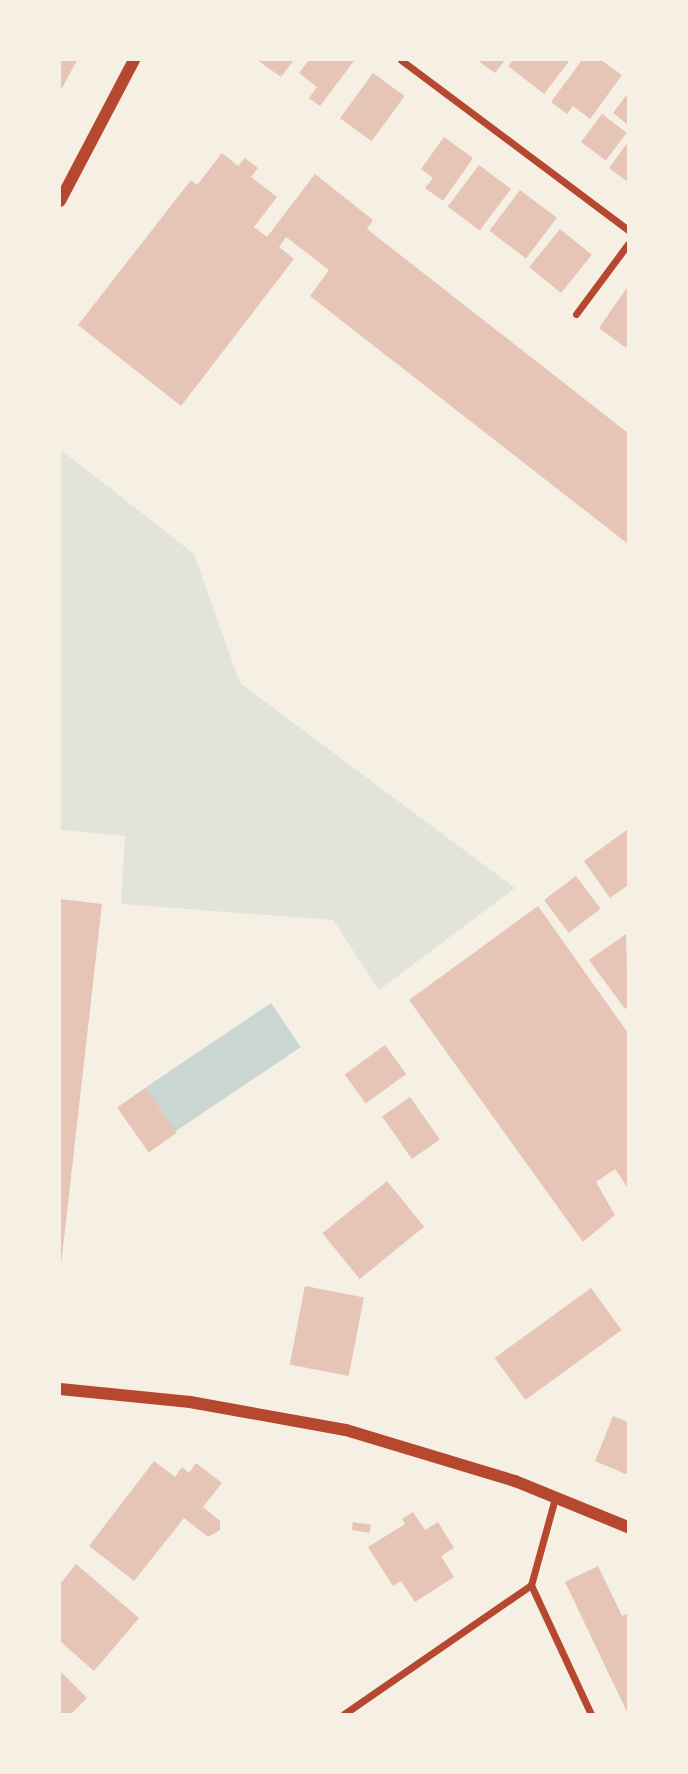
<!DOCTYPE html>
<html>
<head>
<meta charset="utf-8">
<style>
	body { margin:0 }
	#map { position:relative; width:688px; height:1774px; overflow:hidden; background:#f6efe4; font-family:Helvetica,sans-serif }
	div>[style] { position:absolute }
	.green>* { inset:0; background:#e2e4dc }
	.water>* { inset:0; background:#c9d6d2; transform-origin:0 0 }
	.building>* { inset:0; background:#e6c5b7; transform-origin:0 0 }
	.minor>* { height:7px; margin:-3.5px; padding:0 3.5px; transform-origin:3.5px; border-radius:3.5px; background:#b5482f }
	.tertiary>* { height:12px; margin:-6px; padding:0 6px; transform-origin:6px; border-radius:6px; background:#b5482f }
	span { translate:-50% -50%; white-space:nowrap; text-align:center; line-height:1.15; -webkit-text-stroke:6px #f6efe4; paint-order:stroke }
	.frame { position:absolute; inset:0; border:61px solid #f6efe4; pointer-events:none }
</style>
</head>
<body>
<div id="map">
	<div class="green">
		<i style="clip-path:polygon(60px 449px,194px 554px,240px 683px,515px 888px,379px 990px,333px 920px,121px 904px,125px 836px,60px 830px)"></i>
	</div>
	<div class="water">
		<i style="left:271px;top:1003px;width:53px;height:152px;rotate:56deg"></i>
	</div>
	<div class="building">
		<i style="clip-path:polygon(60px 60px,77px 60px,60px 92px)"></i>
		<i style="clip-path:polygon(257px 60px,294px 60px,281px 77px)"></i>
		<i style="clip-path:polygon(309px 60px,354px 61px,320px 106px,309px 98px,317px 87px,299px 73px)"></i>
		<i style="clip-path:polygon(477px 60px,505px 60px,495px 73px)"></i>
		<i style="clip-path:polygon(513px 60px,570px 60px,544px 94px,508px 66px)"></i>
		<i style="clip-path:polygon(582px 60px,601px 60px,622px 75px,590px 119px,573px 106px,567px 114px,551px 102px)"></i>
		<i style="left:373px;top:73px;width:39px;height:56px;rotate:36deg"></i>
		<i style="clip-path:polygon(628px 93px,628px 125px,613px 113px)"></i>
		<i style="left:602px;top:114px;width:31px;height:35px;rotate:37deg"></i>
		<i style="clip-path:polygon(444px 137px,473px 158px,443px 201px,425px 188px,433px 178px,421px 169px)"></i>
		<i style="clip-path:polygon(628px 142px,628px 182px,609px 168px)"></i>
		<i style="clip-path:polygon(222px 153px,238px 166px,245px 158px,258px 168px,251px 177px,277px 197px,254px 227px,267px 237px,315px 174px,373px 220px,367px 229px,628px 433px,628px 544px,310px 296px,329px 270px,286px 237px,279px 247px,294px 259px,181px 406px,78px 325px,191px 180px,197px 185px)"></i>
		<i style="left:479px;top:165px;width:40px;height:52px;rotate:37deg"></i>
		<i style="left:520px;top:190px;width:46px;height:51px;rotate:37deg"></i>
		<i style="left:560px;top:229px;width:41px;height:49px;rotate:39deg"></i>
		<i style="clip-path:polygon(628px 286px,628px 344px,626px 348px,599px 328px)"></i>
		<i style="clip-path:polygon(628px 829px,628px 885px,610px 898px,584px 861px)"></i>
		<i style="left:576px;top:876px;width:41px;height:40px;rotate:53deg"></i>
		<i style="clip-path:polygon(60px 899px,102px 904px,61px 1265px,60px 1265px)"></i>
		<i style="clip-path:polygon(538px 906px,628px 1033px,628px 1188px,615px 1169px,596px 1182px,615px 1215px,583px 1242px,409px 1000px)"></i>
		<i style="clip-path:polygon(626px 934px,628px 1007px,625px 1009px,589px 960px)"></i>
		<i style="left:385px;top:1045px;width:36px;height:50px;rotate:54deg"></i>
		<i style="left:145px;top:1088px;width:55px;height:34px;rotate:55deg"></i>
		<i style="left:410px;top:1097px;width:52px;height:34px;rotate:55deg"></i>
		<i style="left:387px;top:1181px;width:59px;height:83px;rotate:51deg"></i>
		<i style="left:305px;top:1286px;width:60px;height:80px;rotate:11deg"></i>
		<i style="left:591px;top:1288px;width:52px;height:119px;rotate:54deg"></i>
		<i style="clip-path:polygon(613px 1416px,628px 1422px,628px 1475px,595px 1461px)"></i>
		<i style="clip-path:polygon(154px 1461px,175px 1477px,182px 1467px,189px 1473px,196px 1463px,222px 1483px,203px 1507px,220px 1521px,220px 1530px,208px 1537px,184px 1518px,134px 1581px,89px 1546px)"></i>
		<i style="clip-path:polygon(413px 1512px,425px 1530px,438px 1522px,454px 1548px,441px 1556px,454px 1577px,415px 1602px,401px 1581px,393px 1586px,368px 1547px,405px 1524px,402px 1519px)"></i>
		<i style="left:353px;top:1522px;width:18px;height:8px;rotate:9deg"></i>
		<i style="clip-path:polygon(76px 1564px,139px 1618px,94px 1671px,60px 1641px,60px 1584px)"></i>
		<i style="clip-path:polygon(598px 1566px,622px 1616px,628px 1613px,628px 1714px,565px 1582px)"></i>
		<i style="clip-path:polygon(60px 1671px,87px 1698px,71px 1714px,60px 1714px)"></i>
	</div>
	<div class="minor">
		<i style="left:401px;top:60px;width:284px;rotate:36.8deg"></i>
		<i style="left:576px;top:314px;width:87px;rotate:-53.4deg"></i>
		<i style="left:555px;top:1498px;width:90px;rotate:105.4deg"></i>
		<i style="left:531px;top:1585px;width:142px;rotate:65.1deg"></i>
		<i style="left:344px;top:1714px;width:227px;rotate:-34.6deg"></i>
	</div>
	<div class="tertiary">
		<i style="left:60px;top:201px;width:159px;rotate:-62.3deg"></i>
		<i style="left:60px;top:1389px;width:131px;rotate:5.7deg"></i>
		<i style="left:190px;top:1402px;width:158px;rotate:10.2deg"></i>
		<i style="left:346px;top:1430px;width:177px;rotate:16.8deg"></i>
		<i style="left:515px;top:1481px;width:122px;rotate:22.2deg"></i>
	</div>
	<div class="frame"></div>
</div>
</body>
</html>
